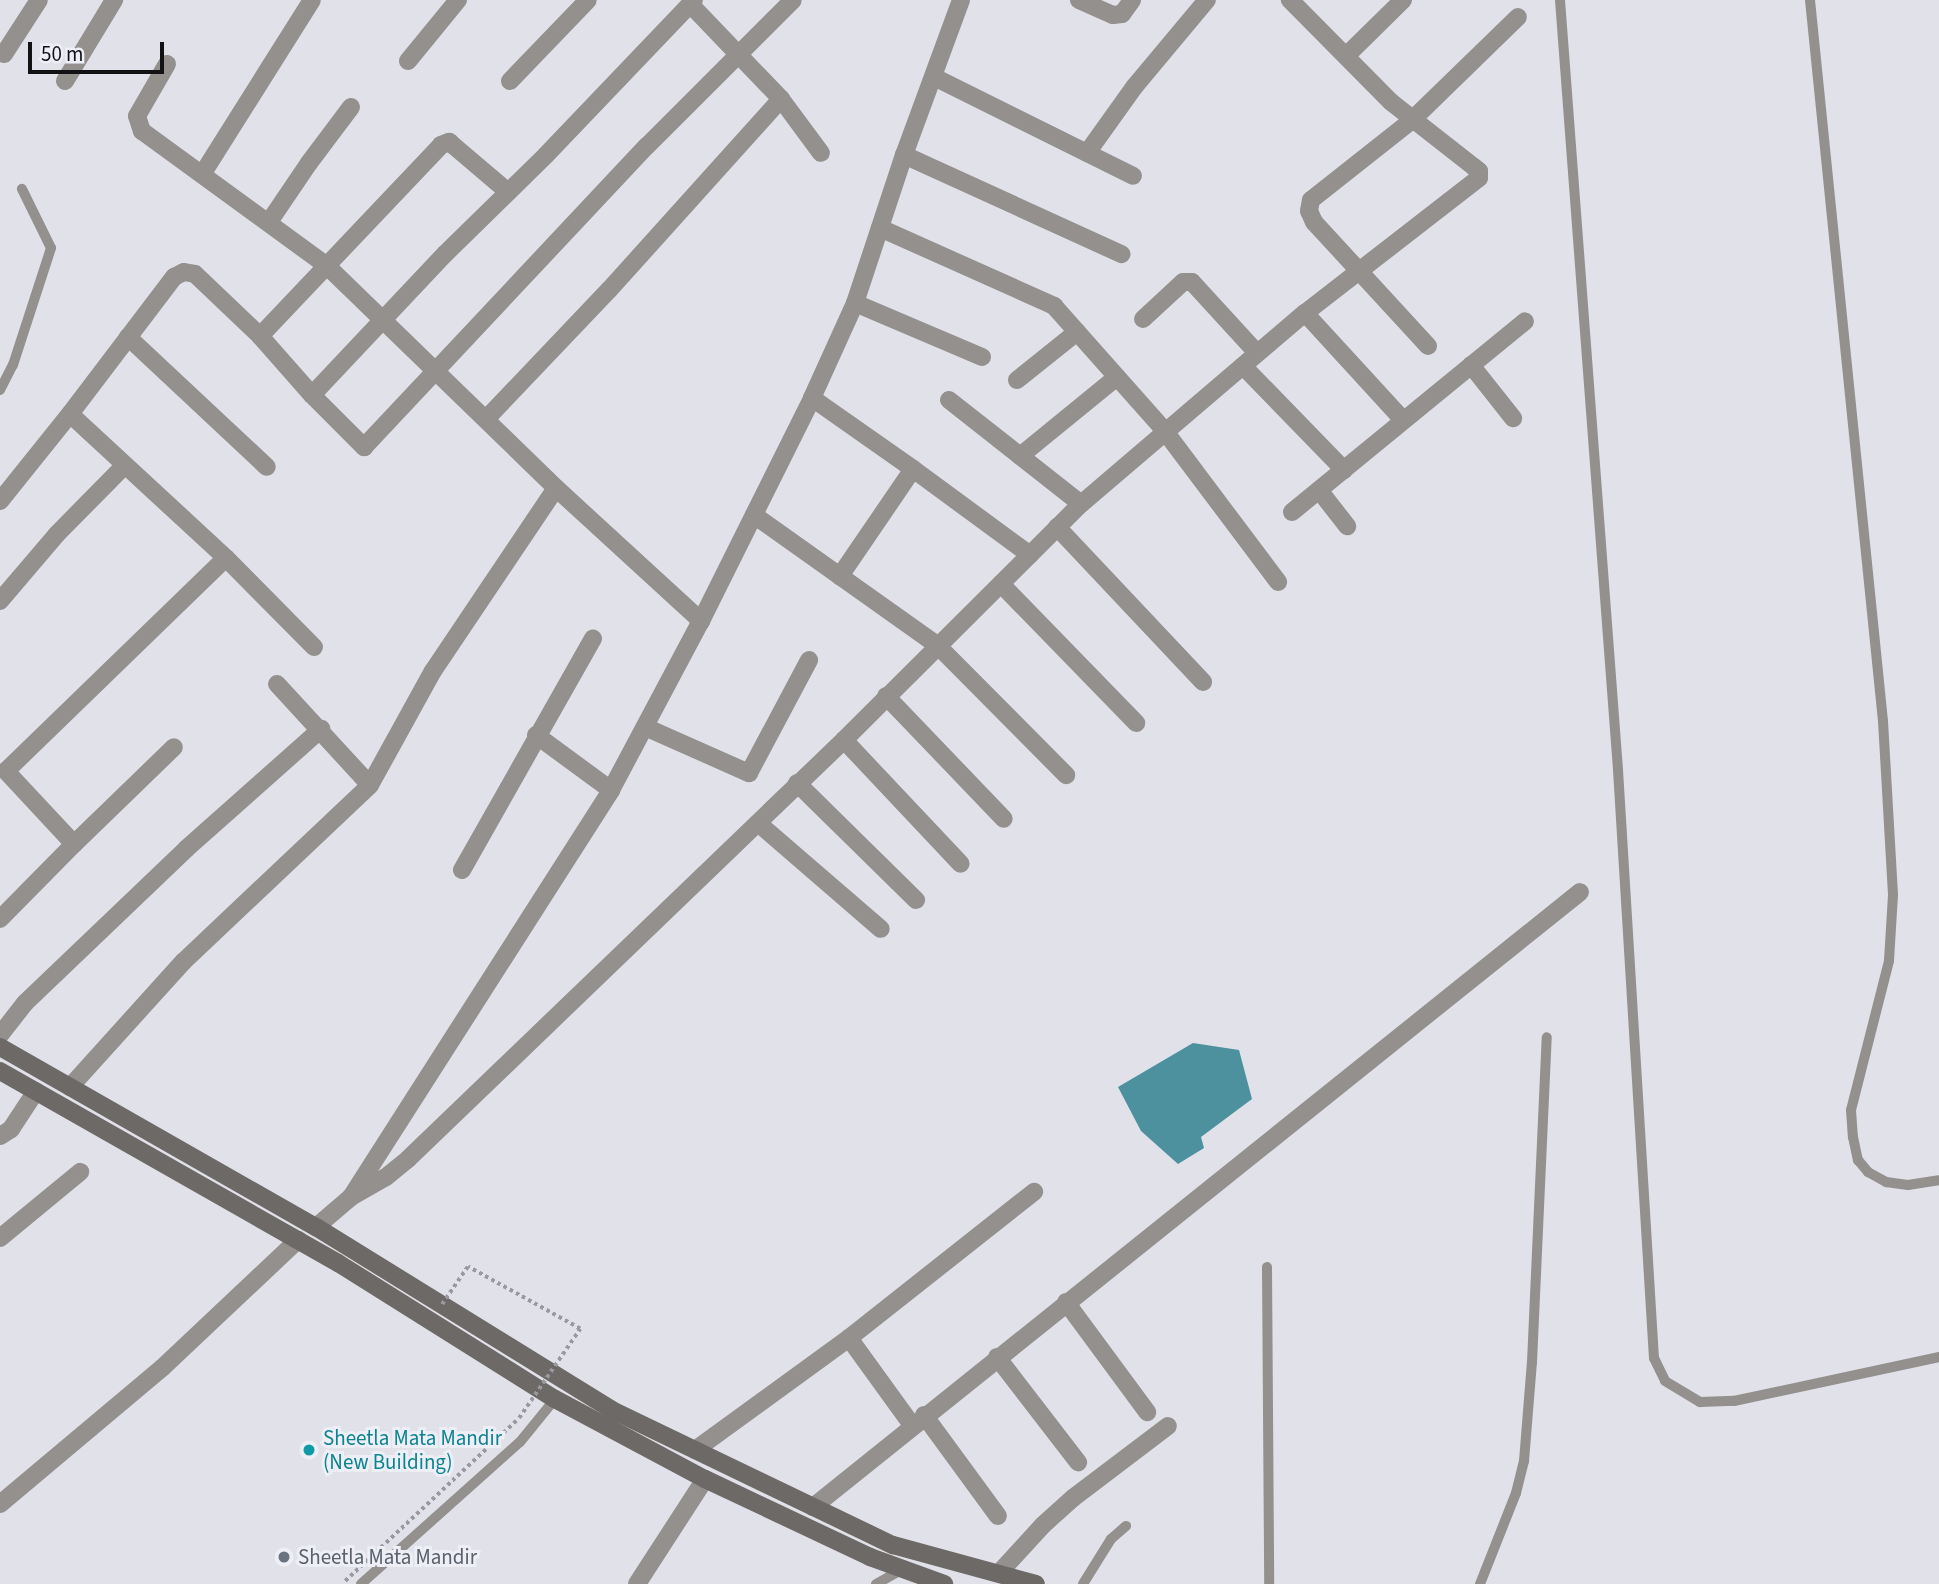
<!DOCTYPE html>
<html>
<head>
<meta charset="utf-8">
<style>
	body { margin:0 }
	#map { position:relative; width:1939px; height:1584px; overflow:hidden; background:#e1e2e9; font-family:"Source Sans 3",sans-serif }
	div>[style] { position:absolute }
	.water>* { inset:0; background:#4c919d }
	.service>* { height:10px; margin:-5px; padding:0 5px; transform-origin:5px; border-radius:5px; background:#93908e }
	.minor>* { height:18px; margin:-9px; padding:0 9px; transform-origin:9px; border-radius:9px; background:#93908e }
	.secondary>* { height:18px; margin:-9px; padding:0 9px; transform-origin:9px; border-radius:9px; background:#6d6966 }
	.path-bridge>* { height:3.5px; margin-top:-1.75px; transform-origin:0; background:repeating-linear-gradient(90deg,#99999f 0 3.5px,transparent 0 7px) }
	.dots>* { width:19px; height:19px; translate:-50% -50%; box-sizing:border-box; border:4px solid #eeeff6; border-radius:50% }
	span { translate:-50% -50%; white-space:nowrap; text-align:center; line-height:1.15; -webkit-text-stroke:6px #eeeff6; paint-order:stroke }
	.culture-label { font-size:21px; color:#0d838f }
	.left { translate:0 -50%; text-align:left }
	.worship-label { font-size:21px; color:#5b616d }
	.scale { position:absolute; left:28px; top:42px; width:136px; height:32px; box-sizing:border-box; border:4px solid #121215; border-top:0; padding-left:9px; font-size:21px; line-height:24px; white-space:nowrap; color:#121215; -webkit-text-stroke:5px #eeeff6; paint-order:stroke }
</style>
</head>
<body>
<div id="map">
	<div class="water">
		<i style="clip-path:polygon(1193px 1043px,1239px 1050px,1252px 1099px,1201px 1137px,1204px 1148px,1178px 1164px,1141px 1131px,1118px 1087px)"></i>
	</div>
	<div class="service">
		<i style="left:1560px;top:0;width:772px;rotate:85.69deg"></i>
		<i style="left:1618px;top:770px;width:589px;rotate:86.5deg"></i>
		<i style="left:1654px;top:1358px;width:25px;rotate:64deg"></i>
		<i style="left:1665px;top:1381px;width:41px;rotate:31deg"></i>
		<i style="left:1700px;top:1402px;width:34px;rotate:-2deg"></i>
		<i style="left:1734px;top:1401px;width:210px;rotate:-12.1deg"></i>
		<i style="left:1810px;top:0;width:725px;rotate:84.22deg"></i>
		<i style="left:1883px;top:721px;width:174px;rotate:86.7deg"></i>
		<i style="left:1893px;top:895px;width:66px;rotate:93.5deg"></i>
		<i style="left:1889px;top:961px;width:154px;rotate:104.3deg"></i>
		<i style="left:1851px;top:1110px;width:27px;rotate:86deg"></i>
		<i style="left:1853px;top:1137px;width:24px;rotate:78deg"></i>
		<i style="left:1858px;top:1160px;width:16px;rotate:50deg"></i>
		<i style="left:1868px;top:1172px;width:21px;rotate:29deg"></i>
		<i style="left:1886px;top:1182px;width:22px;rotate:8deg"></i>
		<i style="left:1908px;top:1185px;width:31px;rotate:-9deg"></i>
		<i style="left:0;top:390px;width:28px;rotate:-63deg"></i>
		<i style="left:13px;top:365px;width:123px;rotate:-72deg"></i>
		<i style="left:51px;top:248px;width:66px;rotate:-116.2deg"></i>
		<i style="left:1267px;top:1267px;width:317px;rotate:89.6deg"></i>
		<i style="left:361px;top:1584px;width:213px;rotate:-41.8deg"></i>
		<i style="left:520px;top:1442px;width:55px;rotate:-50.9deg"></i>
		<i style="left:876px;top:1584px;width:31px;rotate:-29deg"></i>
		<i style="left:1083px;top:1584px;width:53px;rotate:-58.1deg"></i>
		<i style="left:1111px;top:1539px;width:20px;rotate:-41deg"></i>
		<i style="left:1480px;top:1584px;width:98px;rotate:-68.4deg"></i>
		<i style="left:1516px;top:1493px;width:33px;rotate:-76deg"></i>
		<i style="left:1524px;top:1461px;width:99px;rotate:-85.4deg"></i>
		<i style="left:1532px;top:1362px;width:325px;rotate:-87.4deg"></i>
	</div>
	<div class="minor">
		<i style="left:1079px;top:0;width:37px;rotate:24deg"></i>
		<i style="left:1113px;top:15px;width:9px;rotate:-6deg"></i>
		<i style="left:1122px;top:14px;width:17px;rotate:-54deg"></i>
		<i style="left:690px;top:4px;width:132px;rotate:46.2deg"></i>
		<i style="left:781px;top:99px;width:67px;rotate:53.5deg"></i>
		<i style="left:4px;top:54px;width:64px;rotate:-57.1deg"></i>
		<i style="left:1346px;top:56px;width:80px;rotate:-44.5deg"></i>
		<i style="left:408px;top:61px;width:79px;rotate:-50.7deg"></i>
		<i style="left:167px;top:64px;width:60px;rotate:120deg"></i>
		<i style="left:137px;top:116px;width:16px;rotate:72deg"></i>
		<i style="left:142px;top:131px;width:228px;rotate:36.1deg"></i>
		<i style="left:326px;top:265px;width:320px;rotate:44.1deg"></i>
		<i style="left:556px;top:488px;width:197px;rotate:42.5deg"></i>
		<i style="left:934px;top:77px;width:222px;rotate:26.4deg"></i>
		<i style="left:65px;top:81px;width:95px;rotate:-58.8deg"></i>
		<i style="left:510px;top:81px;width:112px;rotate:-46.1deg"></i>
		<i style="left:1087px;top:153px;width:82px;rotate:-54.4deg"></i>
		<i style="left:1135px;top:86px;width:112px;rotate:-50.1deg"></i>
		<i style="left:904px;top:155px;width:239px;rotate:24.5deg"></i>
		<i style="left:203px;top:173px;width:204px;rotate:-57.8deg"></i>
		<i style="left:269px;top:222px;width:71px;rotate:-55.9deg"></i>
		<i style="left:309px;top:163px;width:70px;rotate:-53.1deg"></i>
		<i style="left:880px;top:228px;width:191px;rotate:24.1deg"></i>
		<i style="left:1054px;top:306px;width:166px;rotate:48.4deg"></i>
		<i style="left:1164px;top:430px;width:190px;rotate:53.1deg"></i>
		<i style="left:855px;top:303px;width:138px;rotate:23deg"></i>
		<i style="left:1305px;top:313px;width:145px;rotate:47.5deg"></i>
		<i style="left:1143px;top:319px;width:54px;rotate:-42.8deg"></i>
		<i style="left:1183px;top:282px;width:9px"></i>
		<i style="left:1192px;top:282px;width:96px;rotate:47.5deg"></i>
		<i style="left:260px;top:336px;width:263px;rotate:-46.5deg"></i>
		<i style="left:441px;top:145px;width:9px;rotate:-21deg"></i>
		<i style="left:449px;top:142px;width:6px;rotate:39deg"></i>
		<i style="left:454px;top:146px;width:71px;rotate:40.4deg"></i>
		<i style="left:128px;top:337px;width:190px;rotate:43.1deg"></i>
		<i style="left:1428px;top:346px;width:168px;rotate:-132.6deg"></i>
		<i style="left:1314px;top:222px;width:12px;rotate:-114deg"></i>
		<i style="left:1309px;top:211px;width:11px;rotate:-80deg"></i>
		<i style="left:1311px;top:200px;width:127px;rotate:-38.3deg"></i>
		<i style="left:1411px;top:121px;width:149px;rotate:-44.2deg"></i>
		<i style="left:1471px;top:365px;width:68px;rotate:51.6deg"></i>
		<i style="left:1243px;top:366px;width:145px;rotate:45.8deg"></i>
		<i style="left:1017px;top:380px;width:77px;rotate:-38.7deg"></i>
		<i style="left:312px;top:395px;width:194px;rotate:-46.7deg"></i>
		<i style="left:445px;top:254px;width:141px;rotate:-44.4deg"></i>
		<i style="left:546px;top:155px;width:214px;rotate:-46.3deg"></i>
		<i style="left:812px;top:398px;width:123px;rotate:35.1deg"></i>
		<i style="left:913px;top:469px;width:130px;rotate:124.3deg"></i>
		<i style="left:949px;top:400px;width:168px;rotate:38.2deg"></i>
		<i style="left:487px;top:418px;width:177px;rotate:-46.4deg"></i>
		<i style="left:609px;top:290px;width:257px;rotate:-48deg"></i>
		<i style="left:1020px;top:456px;width:125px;rotate:-39.2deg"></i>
		<i style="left:913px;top:469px;width:145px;rotate:36.3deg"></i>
		<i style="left:1319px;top:490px;width:46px;rotate:52.1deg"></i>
		<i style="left:0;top:501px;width:112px;rotate:-51.2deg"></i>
		<i style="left:1292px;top:512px;width:301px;rotate:-39.3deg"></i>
		<i style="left:754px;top:515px;width:226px;rotate:35.4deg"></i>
		<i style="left:938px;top:646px;width:182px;rotate:45.2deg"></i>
		<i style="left:1057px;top:527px;width:213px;rotate:46.7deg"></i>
		<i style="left:1001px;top:584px;width:194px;rotate:45.8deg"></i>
		<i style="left:0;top:601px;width:88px;rotate:-49.6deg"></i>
		<i style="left:57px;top:534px;width:95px;rotate:-45.4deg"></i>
		<i style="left:314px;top:647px;width:125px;rotate:-134.7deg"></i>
		<i style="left:226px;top:558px;width:212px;rotate:-137.3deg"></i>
		<i style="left:70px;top:414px;width:172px;rotate:-52.8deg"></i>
		<i style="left:174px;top:277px;width:11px;rotate:-27deg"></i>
		<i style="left:184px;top:272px;width:11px;rotate:10deg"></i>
		<i style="left:195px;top:274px;width:90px;rotate:43.6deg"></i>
		<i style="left:260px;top:336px;width:79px;rotate:48.6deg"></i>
		<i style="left:312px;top:395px;width:74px;rotate:45deg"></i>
		<i style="left:364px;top:447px;width:413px;rotate:-46.8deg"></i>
		<i style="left:647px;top:146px;width:206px;rotate:-45deg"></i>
		<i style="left:277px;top:684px;width:137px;rotate:47.4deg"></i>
		<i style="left:886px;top:696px;width:170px;rotate:46.2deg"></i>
		<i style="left:645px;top:727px;width:114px;rotate:23.9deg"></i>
		<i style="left:749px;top:773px;width:128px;rotate:-62deg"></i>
		<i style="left:536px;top:735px;width:93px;rotate:36.3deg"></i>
		<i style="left:844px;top:740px;width:170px;rotate:46.7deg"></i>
		<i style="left:797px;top:783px;width:167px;rotate:44.5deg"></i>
		<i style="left:758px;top:823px;width:162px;rotate:40.8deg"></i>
		<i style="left:74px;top:844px;width:139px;rotate:-44.1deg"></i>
		<i style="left:462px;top:870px;width:266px;rotate:-60.5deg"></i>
		<i style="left:0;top:919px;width:105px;rotate:-45.4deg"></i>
		<i style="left:74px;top:844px;width:100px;rotate:-133deg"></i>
		<i style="left:6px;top:771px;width:306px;rotate:-44.1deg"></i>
		<i style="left:0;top:1035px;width:41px;rotate:-52deg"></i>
		<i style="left:25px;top:1003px;width:223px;rotate:-43.7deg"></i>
		<i style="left:186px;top:849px;width:181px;rotate:-41.6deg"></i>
		<i style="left:70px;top:1087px;width:169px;rotate:-47.9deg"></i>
		<i style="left:183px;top:962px;width:257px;rotate:-43.4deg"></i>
		<i style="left:370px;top:785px;width:130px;rotate:-61.1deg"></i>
		<i style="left:433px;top:671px;width:220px;rotate:-56.1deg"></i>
		<i style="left:0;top:1136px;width:13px;rotate:-32deg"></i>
		<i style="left:11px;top:1129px;width:45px;rotate:-56.7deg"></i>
		<i style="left:351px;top:1197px;width:40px;rotate:-29.7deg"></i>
		<i style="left:386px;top:1177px;width:28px;rotate:-39deg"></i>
		<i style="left:408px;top:1159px;width:605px;rotate:-43.86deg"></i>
		<i style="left:844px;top:740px;width:334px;rotate:-44.9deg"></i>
		<i style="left:1081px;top:504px;width:294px;rotate:-40.5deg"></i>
		<i style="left:1305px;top:313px;width:220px;rotate:-37.8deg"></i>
		<i style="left:1479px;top:178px;width:7px;rotate:-90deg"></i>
		<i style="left:1479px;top:171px;width:6px;rotate:-141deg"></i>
		<i style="left:1474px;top:167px;width:105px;rotate:-141.9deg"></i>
		<i style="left:1391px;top:102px;width:144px;rotate:-134.7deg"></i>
		<i style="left:316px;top:1227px;width:46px;rotate:-40.6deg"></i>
		<i style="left:351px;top:1197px;width:483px;rotate:-57.4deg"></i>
		<i style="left:611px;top:790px;width:191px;rotate:-62deg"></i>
		<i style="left:701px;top:621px;width:249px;rotate:-63.5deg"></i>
		<i style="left:812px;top:398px;width:104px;rotate:-65.6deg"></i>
		<i style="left:855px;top:303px;width:156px;rotate:-71.7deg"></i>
		<i style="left:904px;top:155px;width:165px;rotate:-69.8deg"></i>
		<i style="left:0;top:1238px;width:104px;rotate:-39.5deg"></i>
		<i style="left:1066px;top:1302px;width:137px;rotate:53.6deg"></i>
		<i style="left:849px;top:1338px;width:107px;rotate:54.1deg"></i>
		<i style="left:997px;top:1357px;width:133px;rotate:52.4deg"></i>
		<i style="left:924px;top:1415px;width:125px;rotate:53.8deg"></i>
		<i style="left:695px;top:1450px;width:190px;rotate:-36deg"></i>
		<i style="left:849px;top:1338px;width:236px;rotate:-38.3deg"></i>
		<i style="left:0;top:1504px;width:212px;rotate:-40deg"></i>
		<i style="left:162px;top:1368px;width:187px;rotate:-43.3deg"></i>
		<i style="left:813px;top:1507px;width:983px;rotate:-38.72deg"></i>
		<i style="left:999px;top:1573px;width:65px;rotate:-47.5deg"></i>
		<i style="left:1043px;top:1525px;width:40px;rotate:-42deg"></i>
		<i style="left:1073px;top:1498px;width:119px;rotate:-37.2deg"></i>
		<i style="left:637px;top:1584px;width:125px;rotate:-57.1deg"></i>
	</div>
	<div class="secondary">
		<i style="left:0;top:1047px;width:364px;rotate:29.7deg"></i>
		<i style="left:316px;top:1227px;width:348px;rotate:31.7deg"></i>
		<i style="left:612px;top:1410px;width:312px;rotate:25.7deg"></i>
		<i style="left:893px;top:1545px;width:148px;rotate:15.3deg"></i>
		<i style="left:0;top:1071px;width:389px;rotate:29.6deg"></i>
		<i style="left:338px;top:1263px;width:256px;rotate:32.1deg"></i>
		<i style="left:555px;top:1399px;width:170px;rotate:28.1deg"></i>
		<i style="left:705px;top:1479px;width:183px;rotate:25.3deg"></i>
		<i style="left:870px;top:1557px;width:79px;rotate:20deg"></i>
	</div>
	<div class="path-bridge">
		<i style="left:345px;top:1581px;width:238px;rotate:-43.1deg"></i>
		<i style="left:519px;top:1418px;width:108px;rotate:-55.6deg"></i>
		<i style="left:580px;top:1329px;width:128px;rotate:-151deg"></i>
		<i style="left:468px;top:1267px;width:46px;rotate:124.4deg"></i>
	</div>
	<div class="dots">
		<i style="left:309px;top:1450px;background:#0f9aa8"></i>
		<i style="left:284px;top:1557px;background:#6b7280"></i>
	</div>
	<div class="culture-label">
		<span class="left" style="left:323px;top:1450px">Sheetla Mata Mandir<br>(New Building)</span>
	</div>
	<div class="worship-label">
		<span class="left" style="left:298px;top:1557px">Sheetla Mata Mandir</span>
	</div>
	<div class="scale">50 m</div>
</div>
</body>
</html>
